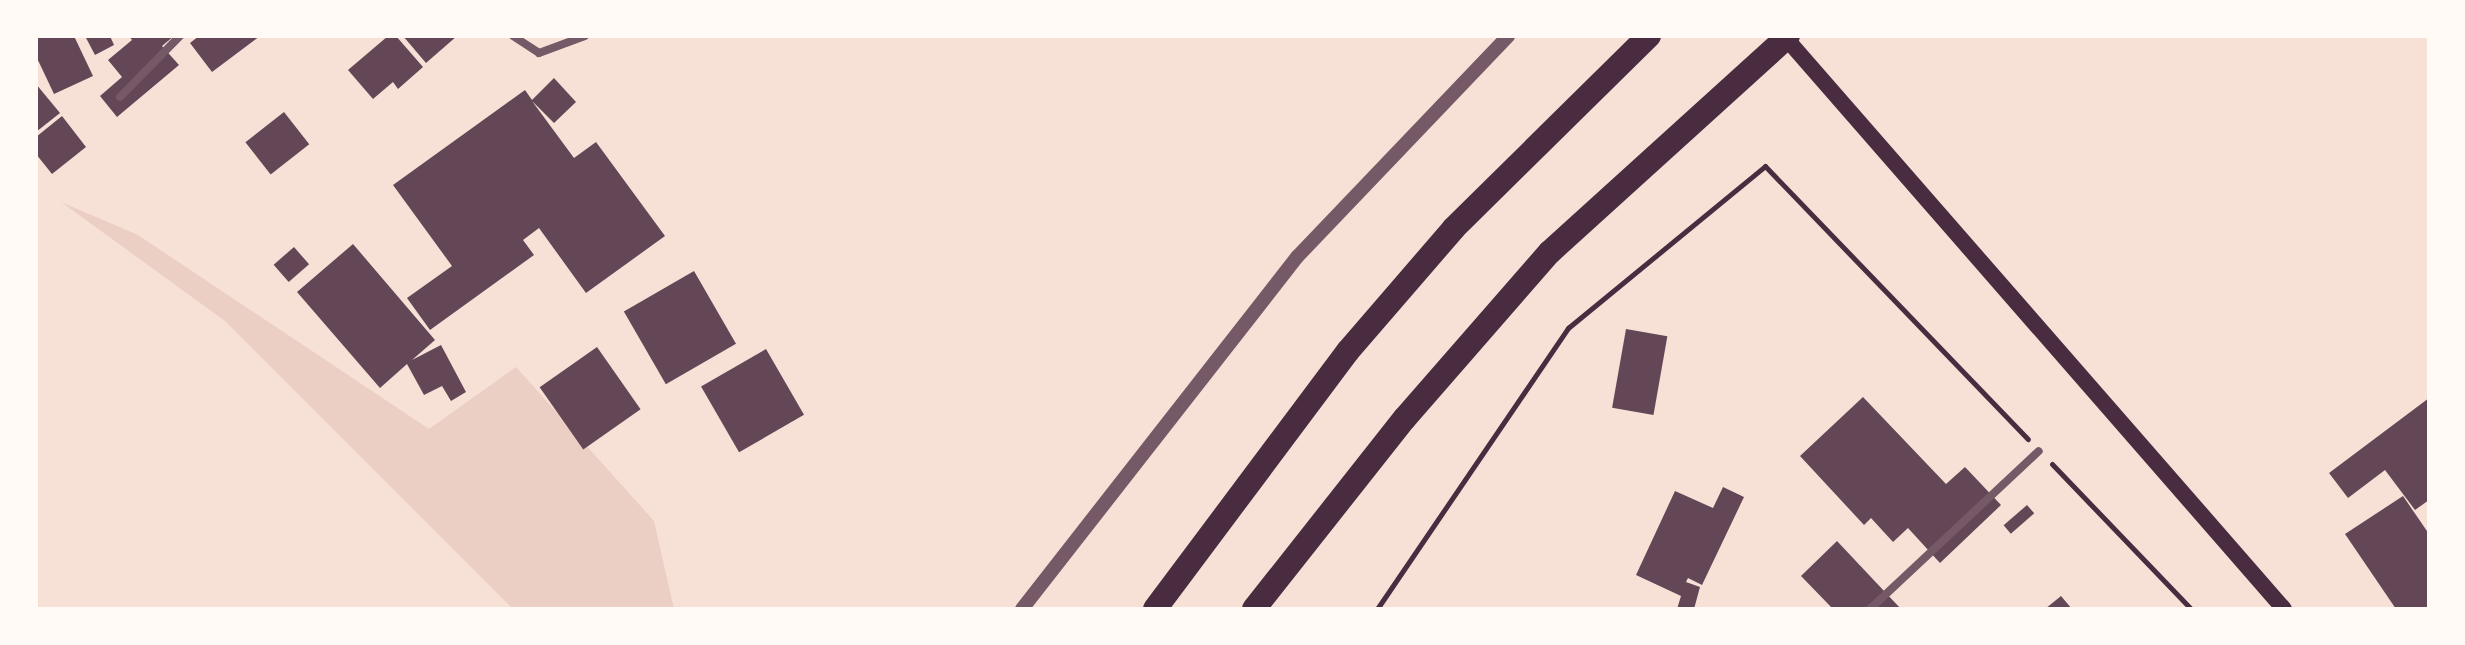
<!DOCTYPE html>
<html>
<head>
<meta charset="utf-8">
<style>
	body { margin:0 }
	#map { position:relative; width:2465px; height:645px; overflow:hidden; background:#f7e1d7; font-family:"DM Sans",sans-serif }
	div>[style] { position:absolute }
	.green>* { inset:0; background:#ebcfc5 }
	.building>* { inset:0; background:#644757; transform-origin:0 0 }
	.path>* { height:5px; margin:-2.5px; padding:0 2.5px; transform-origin:2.5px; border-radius:2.5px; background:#4a2c40 }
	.minor>* { height:8px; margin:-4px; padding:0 4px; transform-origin:4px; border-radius:4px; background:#755966 }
	.tertiary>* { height:14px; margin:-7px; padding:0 7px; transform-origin:7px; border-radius:7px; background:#755966 }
	.secondary>* { height:16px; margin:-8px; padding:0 8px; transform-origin:8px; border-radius:8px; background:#4a2c40 }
	.motorway>* { height:24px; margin:-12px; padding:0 12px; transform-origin:12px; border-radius:12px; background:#4a2c40 }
	span { translate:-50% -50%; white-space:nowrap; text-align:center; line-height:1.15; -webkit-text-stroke:8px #fffaf5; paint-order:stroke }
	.frame { position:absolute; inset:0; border:38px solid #fffaf5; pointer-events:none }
</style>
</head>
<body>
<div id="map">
	<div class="green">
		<i style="clip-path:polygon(61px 202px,138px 235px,429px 429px,516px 367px,654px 521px,674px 609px,513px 609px,225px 321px)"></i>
	</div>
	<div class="building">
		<i style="clip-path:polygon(36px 36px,74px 36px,93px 76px,54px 94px,36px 56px)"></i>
		<i style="clip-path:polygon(85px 36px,110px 36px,114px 45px,95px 55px)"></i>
		<i style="clip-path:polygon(129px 36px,174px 36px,162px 46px,179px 65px,117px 117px,100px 96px,122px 77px,108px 60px,132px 40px)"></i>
		<i style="clip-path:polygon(199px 36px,260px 36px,212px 72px,190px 43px)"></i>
		<i style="clip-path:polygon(388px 36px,396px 36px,423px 67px,398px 89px,393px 82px,373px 99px,348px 70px)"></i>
		<i style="clip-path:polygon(403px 36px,457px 36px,426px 63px)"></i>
		<i style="clip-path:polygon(554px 78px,576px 102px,554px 123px,532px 101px,574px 158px,596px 142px,665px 236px,586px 293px,539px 228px,523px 240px,534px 255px,430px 330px,407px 298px,452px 266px,393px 185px,525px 90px,532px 100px)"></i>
		<i style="clip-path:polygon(36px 84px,60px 113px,36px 132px)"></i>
		<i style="left:284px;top:112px;width:41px;height:49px;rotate:52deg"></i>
		<i style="clip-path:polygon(62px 116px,86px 147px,52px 174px,36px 154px,36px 137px)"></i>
		<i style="clip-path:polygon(353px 244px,435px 340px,412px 360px,441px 345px,466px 392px,451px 401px,442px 386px,424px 395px,407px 364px,380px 388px,297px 292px)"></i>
		<i style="left:294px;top:247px;width:23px;height:27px;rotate:49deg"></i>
		<i style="left:694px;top:271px;width:84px;height:81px;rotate:60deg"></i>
		<i style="left:1626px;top:329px;width:42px;height:80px;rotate:10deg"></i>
		<i style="left:597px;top:347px;width:76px;height:70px;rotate:55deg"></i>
		<i style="left:766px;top:349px;width:76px;height:75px;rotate:60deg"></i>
		<i style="clip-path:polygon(1863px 397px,1946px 484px,1965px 467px,2001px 505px,1940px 563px,1908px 528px,1893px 542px,1871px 518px,1864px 525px,1800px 456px)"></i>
		<i style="clip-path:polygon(2429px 398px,2429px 500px,2415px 510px,2385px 470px,2348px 498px,2329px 473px)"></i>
		<i style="clip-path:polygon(1723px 487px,1744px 497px,1702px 585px,1688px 578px,1686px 582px,1700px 587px,1694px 609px,1677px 609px,1681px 596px,1636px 575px,1675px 491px,1713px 508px)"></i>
		<i style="clip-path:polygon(2403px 496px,2429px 534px,2429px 609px,2396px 609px,2345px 534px)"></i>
		<i style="left:2027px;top:505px;width:11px;height:31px;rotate:49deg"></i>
		<i style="clip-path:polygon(1837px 541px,1901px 609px,1833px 609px,1801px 576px)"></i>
		<i style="clip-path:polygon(2061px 596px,2072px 609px,2045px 609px)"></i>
	</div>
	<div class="path">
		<i style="left:2052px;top:464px;width:201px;rotate:46.2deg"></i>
		<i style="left:1377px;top:609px;width:340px;rotate:-55.8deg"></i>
		<i style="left:1568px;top:328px;width:255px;rotate:-39.4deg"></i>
		<i style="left:1765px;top:166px;width:379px;rotate:46.1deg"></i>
	</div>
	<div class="minor">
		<i style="left:513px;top:36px;width:31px;rotate:33deg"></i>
		<i style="left:539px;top:53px;width:49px;rotate:-20.3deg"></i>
		<i style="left:120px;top:97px;width:86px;rotate:-45.5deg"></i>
		<i style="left:1870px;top:609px;width:231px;rotate:-43.1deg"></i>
	</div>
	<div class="tertiary">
		<i style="left:1022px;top:609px;width:447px;rotate:-52deg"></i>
		<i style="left:1297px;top:257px;width:306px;rotate:-46.3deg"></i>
	</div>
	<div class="secondary">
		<i style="left:1784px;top:36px;width:760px;rotate:48.89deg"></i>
	</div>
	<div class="motorway">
		<i style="left:1155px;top:609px;width:322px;rotate:-53.2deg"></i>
		<i style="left:1348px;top:351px;width:162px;rotate:-49.2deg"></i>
		<i style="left:1454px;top:228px;width:274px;rotate:-44.6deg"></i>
		<i style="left:1254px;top:609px;width:243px;rotate:-51.7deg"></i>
		<i style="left:1405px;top:418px;width:220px;rotate:-48.9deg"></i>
		<i style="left:1550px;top:252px;width:321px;rotate:-42.2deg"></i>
	</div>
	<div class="frame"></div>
</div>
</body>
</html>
